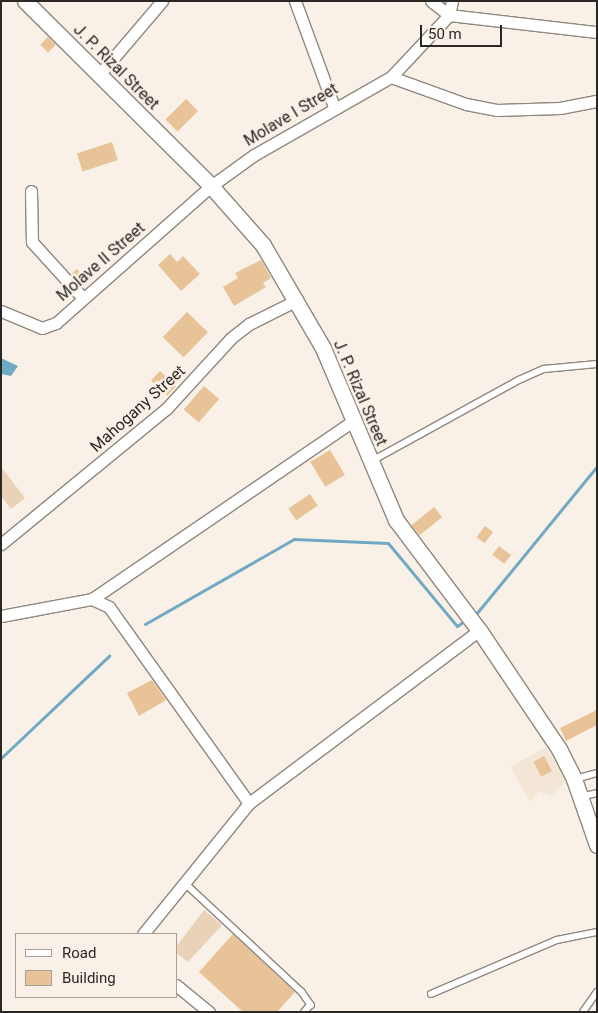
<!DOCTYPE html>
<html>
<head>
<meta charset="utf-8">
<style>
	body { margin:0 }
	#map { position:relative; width:598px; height:1013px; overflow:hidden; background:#f9f1e7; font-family:Roboto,sans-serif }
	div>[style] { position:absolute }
	.built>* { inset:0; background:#f3e6d6 }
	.green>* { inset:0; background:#e9d2b7 }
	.water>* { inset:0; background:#70a9c3 }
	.stream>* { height:3px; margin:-1.5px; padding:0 1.5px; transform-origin:1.5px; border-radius:1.5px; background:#70a9c3 }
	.building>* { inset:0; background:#e7c397; transform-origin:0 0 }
	.roads { filter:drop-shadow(1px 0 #8f887f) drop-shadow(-1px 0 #8f887f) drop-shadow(0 1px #8f887f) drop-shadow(0 -1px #8f887f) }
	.lane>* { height:5.5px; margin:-2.75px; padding:0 2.75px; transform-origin:2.75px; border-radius:2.75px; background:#fff }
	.street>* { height:11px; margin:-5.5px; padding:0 5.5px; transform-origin:5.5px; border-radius:5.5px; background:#fff }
	.secondary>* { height:15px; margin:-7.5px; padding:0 7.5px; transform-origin:7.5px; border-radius:7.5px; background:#fff }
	span { translate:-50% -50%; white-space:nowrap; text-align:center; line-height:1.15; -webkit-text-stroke:5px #f9f1e7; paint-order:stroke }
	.street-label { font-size:16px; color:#2a2724 }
	.frame { position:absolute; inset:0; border:2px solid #2a2724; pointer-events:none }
	.legend { position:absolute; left:15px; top:933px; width:162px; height:65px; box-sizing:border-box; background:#f9f1e7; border:1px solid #a6a099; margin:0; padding:6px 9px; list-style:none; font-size:15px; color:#2a2724 }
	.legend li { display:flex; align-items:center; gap:10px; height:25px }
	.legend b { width:25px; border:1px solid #a6a099 }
	.scale { position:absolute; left:420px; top:25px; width:82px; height:22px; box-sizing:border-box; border:2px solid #2a2724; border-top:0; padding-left:6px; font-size:15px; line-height:18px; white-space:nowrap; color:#2a2724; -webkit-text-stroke:4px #f9f1e7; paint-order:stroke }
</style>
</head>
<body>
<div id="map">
	<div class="built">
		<i style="clip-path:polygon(546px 747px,567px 780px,551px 796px,539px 791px,530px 802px,510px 767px)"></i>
	</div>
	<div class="green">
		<i style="clip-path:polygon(1px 467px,25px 498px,11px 509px,1px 496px)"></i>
		<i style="clip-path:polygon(204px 910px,222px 925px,188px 962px,176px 953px,176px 947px)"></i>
	</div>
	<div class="water">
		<i style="clip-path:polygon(1px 358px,18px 366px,11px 376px,1px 374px)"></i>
	</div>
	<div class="stream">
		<i style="left:476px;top:614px;width:191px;rotate:-50.7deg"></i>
		<i style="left:145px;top:624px;width:172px;rotate:-29.7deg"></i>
		<i style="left:294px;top:539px;width:94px;rotate:2.4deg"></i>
		<i style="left:388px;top:543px;width:108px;rotate:50.3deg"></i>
		<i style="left:457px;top:626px;width:7px;rotate:-34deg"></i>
		<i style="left:1px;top:758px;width:149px;rotate:-43.4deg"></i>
	</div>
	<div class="building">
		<i style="left:48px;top:37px;width:11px;height:11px;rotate:45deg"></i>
		<i style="left:186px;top:99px;width:17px;height:29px;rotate:45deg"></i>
		<i style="left:112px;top:142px;width:19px;height:37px;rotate:72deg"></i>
		<i style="clip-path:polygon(170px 254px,177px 262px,183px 256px,200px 274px,181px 291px,158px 265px)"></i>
		<i style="clip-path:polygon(261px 260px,271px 278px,263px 283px,266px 287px,234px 306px,223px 287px,238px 278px,235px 273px)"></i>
		<i style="left:77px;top:269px;width:16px;height:8px;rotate:50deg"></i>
		<i style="left:187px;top:312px;width:29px;height:35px;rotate:44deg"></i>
		<i style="left:160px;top:371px;width:22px;height:13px;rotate:43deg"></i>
		<i style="left:204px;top:386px;width:20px;height:31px;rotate:41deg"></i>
		<i style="left:330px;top:450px;width:29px;height:23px;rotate:59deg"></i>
		<i style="left:310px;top:494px;width:14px;height:26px;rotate:56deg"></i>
		<i style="left:434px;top:507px;width:13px;height:29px;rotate:51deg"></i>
		<i style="left:485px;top:526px;width:10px;height:14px;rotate:37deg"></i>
		<i style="left:499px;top:546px;width:15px;height:11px;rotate:37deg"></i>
		<i style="clip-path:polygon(152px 680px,166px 700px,139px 716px,127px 693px)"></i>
		<i style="clip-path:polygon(597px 710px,597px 725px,566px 741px,560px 728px)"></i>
		<i style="left:544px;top:756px;width:17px;height:12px;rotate:62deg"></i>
		<i style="clip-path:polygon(233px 934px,295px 992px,277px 1012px,243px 1012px,199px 972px)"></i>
	</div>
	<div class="roads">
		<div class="lane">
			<i style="left:372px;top:461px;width:168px;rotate:-28.9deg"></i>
			<i style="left:519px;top:380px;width:27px;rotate:-24deg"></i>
			<i style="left:544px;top:369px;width:53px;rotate:-5.4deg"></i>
			<i style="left:575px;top:779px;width:23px;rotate:-15deg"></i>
			<i style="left:580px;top:797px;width:17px;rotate:-13deg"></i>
			<i style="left:185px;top:883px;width:160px;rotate:43deg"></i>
			<i style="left:302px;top:992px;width:16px;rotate:55deg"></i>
			<i style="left:311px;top:1005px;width:9px;rotate:131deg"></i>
			<i style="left:431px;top:994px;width:137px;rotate:-23.2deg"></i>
			<i style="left:557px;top:940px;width:41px;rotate:-11.3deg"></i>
			<i style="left:583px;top:1012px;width:24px;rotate:-55deg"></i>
		</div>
		<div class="street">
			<i style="left:295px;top:1px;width:113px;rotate:69.8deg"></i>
			<i style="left:431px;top:1px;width:23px;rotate:38deg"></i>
			<i style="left:449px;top:15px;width:149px;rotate:6.6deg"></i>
			<i style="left:99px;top:75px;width:97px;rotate:-49.6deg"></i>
			<i style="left:391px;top:77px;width:80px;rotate:19.8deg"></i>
			<i style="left:466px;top:104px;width:32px;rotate:11deg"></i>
			<i style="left:497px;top:110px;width:63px;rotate:-1.8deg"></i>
			<i style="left:560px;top:108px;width:38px;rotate:-11deg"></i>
			<i style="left:31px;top:191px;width:51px;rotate:88.9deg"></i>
			<i style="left:32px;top:242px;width:76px;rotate:47.7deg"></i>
			<i style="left:1px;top:311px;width:44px;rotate:22.5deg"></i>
			<i style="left:42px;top:328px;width:15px;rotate:-20deg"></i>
			<i style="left:56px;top:323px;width:207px;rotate:-41.5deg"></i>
			<i style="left:211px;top:186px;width:53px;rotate:-35.8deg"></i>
			<i style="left:254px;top:155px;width:158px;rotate:-29.7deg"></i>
			<i style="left:391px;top:77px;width:85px;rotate:-46.9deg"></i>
			<i style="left:449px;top:15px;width:14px;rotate:-78deg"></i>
			<i style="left:1px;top:544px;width:213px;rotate:-39.3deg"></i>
			<i style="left:166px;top:409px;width:96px;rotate:-47.5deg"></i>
			<i style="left:231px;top:338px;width:23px;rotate:-38deg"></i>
			<i style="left:249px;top:324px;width:54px;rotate:-26.6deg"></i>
			<i style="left:92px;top:599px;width:317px;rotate:-34.3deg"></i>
			<i style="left:1px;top:616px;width:93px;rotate:-10.6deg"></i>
			<i style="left:92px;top:599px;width:19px;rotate:25deg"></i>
			<i style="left:109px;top:607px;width:241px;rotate:54.5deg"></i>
			<i style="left:143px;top:934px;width:169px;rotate:-51deg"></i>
			<i style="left:249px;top:803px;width:288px;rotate:-36.9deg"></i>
			<i style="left:176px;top:985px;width:43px;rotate:39.3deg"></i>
		</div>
		<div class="secondary">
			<i style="left:25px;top:1px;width:262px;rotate:44.8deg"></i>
			<i style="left:211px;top:186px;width:79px;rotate:48.6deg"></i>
			<i style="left:263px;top:245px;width:119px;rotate:59.8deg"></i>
			<i style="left:323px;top:348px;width:187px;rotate:67deg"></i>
			<i style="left:396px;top:520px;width:138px;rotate:53deg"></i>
			<i style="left:479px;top:630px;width:143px;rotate:56.1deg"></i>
			<i style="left:559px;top:749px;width:34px;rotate:63deg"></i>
			<i style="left:574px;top:779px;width:70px;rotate:70.8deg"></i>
		</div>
	</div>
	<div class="street-label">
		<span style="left:116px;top:67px;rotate:45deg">J. P. Rizal Street</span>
		<span style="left:291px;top:115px;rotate:-31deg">Molave I Street</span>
		<span style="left:101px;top:262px;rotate:-41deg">Molave II Street</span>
		<span style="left:360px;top:393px;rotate:67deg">J. P. Rizal Street</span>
		<span style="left:138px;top:409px;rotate:-42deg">Mahogany Street</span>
	</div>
	<div class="frame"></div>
	<ul class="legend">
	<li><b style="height:6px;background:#fff"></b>Road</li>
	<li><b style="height:14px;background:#e7c397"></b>Building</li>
	</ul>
	<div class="scale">50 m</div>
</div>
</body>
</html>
